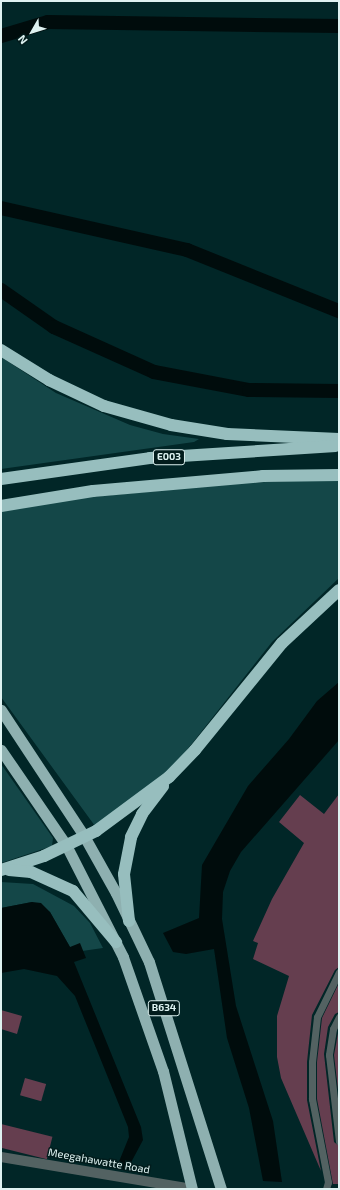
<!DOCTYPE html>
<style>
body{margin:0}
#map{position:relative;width:340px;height:1190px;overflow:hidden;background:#012627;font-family:"Exo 2",sans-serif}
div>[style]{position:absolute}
.green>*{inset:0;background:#144748}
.water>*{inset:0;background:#000c0c}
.canal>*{height:14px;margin:-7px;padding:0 7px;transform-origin:7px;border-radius:7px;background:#000c0c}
.building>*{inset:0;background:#653e4f;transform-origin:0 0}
.service>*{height:7px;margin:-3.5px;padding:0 3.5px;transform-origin:3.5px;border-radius:3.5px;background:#536262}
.minor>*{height:10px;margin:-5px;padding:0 5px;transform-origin:5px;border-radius:5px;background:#536262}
.trunk>*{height:11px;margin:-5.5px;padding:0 5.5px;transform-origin:5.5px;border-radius:5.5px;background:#8eb0b0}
.motorway>*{height:12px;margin:-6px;padding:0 6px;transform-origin:6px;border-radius:6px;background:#97bebe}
span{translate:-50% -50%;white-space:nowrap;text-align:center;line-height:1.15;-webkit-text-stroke:3px #021c1c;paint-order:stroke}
.shield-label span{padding:1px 3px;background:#021c1c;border:1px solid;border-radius:3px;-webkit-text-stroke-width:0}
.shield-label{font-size:10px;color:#def2f1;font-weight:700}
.street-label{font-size:11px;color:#def2f1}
.frame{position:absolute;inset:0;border:2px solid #def2f1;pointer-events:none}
.north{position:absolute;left:12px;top:12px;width:40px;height:40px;-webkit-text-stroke:3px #021c1c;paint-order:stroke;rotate:231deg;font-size:11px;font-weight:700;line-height:16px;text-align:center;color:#def2f1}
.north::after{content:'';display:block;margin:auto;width:14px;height:18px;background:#def2f1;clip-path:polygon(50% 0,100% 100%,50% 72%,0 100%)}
</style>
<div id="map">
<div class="green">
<div style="clip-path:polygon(1px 357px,56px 393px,130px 425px,163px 434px,199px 439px,194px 442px,1px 469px)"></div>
<div style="clip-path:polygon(339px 479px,339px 578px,272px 642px,172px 769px,95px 826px,1px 697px,1px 510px,70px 499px,241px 483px)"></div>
<div style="clip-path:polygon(1px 764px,53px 838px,52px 846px,1px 863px)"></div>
<div style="clip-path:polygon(1px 882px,33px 884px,74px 906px,90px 923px,103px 948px,82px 951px,70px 947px,50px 912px,32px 902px,1px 908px)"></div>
</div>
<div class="water">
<div style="clip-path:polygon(339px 682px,339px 740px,241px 852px,230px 871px,223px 892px,222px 919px,236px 1006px,273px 1121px,282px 1182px,263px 1181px,249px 1108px,227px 1038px,214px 949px,186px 954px,173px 952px,163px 933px,199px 918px,202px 865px,248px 786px,289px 739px,317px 701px)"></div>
<div style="clip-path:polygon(32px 902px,41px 903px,50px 912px,70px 947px,80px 943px,86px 958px,74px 962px,141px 1127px,143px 1140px,127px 1170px,116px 1169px,129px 1137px,128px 1127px,75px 996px,57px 976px,24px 969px,1px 973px,1px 908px)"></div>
</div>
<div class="canal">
<div style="left:1px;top:36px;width:49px;rotate:-16.6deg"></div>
<div style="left:48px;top:22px;width:291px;rotate:0.8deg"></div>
<div style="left:1px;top:208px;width:191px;rotate:12.7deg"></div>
<div style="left:187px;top:250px;width:164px;rotate:21.9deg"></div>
<div style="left:1px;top:290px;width:65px;rotate:34.9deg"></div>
<div style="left:54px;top:327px;width:110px;rotate:24.2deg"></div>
<div style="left:154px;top:372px;width:97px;rotate:10.7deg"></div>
<div style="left:249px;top:390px;width:90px;rotate:0.6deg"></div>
</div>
<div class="building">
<div style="clip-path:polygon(339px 794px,339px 967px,335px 970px,312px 1015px,307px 1062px,307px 1100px,321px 1171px,281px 1078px,277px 1057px,277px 1016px,289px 976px,253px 959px,258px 943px,253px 941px,272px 899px,304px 843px,279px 822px,300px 795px,324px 814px)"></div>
<div style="clip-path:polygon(339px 983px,339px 1012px,335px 1014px,328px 1027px,324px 1054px,334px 1142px,339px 1146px,339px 1184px,333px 1184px,317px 1099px,317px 1062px,322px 1018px)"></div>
<div style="clip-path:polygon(1px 1010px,22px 1016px,17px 1034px,1px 1029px)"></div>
<div style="clip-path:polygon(339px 1028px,339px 1098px,334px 1055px)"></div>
<div style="left:25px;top:1078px;width:22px;height:18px;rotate:16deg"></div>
<div style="left:1px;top:1124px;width:53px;height:23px;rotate:14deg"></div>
</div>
<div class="service">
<div style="left:339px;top:1017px;width:13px;rotate:117deg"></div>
<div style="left:333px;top:1029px;width:26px;rotate:99deg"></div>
<div style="left:329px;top:1055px;width:87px;rotate:83.4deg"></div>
<div style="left:326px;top:1189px;width:7px;rotate:-74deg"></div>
<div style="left:328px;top:1182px;width:85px;rotate:-100.9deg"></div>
<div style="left:312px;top:1099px;width:37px;rotate:-90deg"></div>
<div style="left:312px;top:1062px;width:45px;rotate:-83.7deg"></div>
<div style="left:317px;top:1017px;width:50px;rotate:-63.9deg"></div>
</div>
<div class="minor">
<div style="left:1px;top:1157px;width:194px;rotate:9.5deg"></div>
</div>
<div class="trunk">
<div style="left:1px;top:710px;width:151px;rotate:56.6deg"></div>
<div style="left:84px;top:836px;width:65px;rotate:60.7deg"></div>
<div style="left:116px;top:893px;width:76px;rotate:64.4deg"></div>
<div style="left:149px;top:962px;width:238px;rotate:72.4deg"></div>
<div style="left:1px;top:750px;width:115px;rotate:55.6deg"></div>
<div style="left:66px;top:845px;width:126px;rotate:63deg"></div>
<div style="left:123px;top:957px;width:121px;rotate:70.7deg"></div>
<div style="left:163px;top:1071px;width:122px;rotate:76.2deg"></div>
</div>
<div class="motorway">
<div style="left:1px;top:350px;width:57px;rotate:32deg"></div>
<div style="left:49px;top:380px;width:61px;rotate:25.3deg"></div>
<div style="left:104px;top:406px;width:70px;rotate:15.8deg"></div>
<div style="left:171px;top:425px;width:57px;rotate:9.1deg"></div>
<div style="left:227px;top:434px;width:112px;rotate:2.6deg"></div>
<div style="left:1px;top:479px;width:150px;rotate:-8deg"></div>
<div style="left:150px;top:458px;width:186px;rotate:-3.7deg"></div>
<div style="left:1px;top:506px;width:93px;rotate:-9.3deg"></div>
<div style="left:93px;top:491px;width:171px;rotate:-5deg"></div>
<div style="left:263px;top:476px;width:76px;rotate:-0.8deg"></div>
<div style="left:1px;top:870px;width:45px;rotate:-18deg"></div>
<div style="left:44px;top:856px;width:58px;rotate:-25.7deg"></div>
<div style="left:96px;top:831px;width:91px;rotate:-36.5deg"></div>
<div style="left:169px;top:777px;width:37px;rotate:-46deg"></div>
<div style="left:195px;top:750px;width:138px;rotate:-50.9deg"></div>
<div style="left:282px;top:643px;width:78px;rotate:-42.9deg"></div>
<div style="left:9px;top:870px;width:22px;rotate:5deg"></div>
<div style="left:31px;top:872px;width:46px;rotate:24.3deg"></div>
<div style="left:73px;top:891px;width:67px;rotate:49.9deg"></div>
<div style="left:129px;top:921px;width:47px;rotate:-96.1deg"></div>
<div style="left:124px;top:874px;width:38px;rotate:-79deg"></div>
<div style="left:131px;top:837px;width:25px;rotate:-64deg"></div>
<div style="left:142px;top:814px;width:35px;rotate:-53deg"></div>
</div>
<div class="shield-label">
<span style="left:169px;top:457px">E003</span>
<span style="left:164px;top:1008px">B634</span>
</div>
<div class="street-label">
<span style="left:99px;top:1161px;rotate:10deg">Meegahawatte Road</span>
</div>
<div class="frame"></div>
<div class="north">N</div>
</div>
